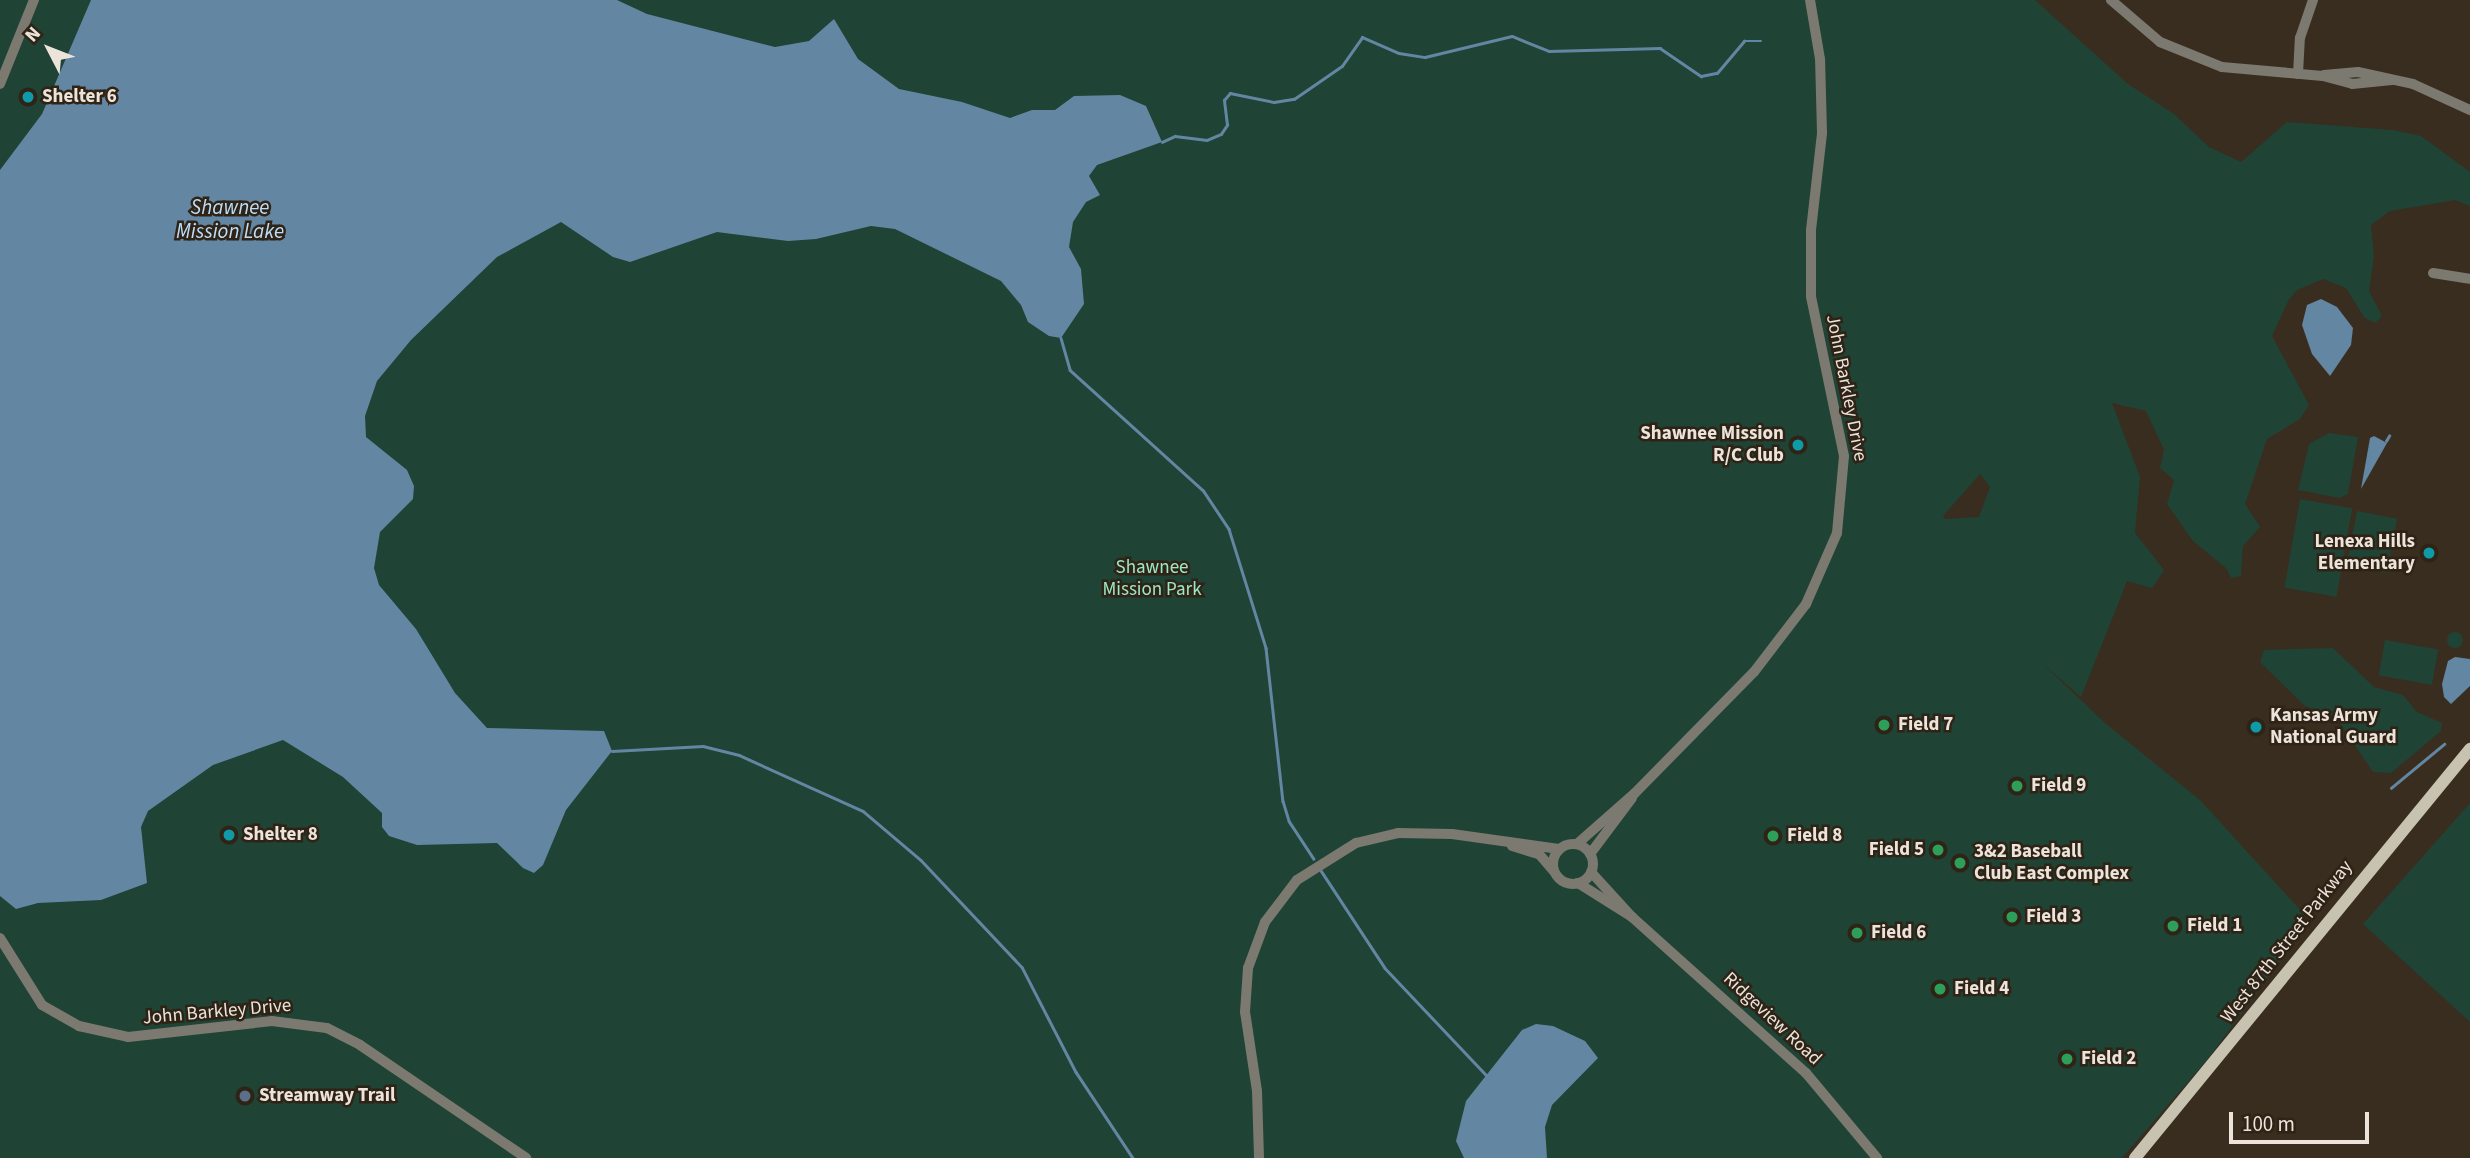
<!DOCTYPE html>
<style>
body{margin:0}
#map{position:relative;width:2470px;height:1158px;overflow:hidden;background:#392d1f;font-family:"Source Sans 3",sans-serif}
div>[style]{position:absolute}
.green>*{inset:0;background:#1f4335;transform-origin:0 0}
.round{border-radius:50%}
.water>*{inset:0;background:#6386a3}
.stream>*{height:2.5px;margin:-1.25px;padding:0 1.25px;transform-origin:1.25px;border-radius:1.25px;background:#6386a3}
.minor>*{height:10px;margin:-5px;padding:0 5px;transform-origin:5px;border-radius:5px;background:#7c7970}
.minor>.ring{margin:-5px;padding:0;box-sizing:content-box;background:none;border:10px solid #7c7970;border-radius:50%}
.major>*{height:12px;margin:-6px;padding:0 6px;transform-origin:6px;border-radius:6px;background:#c8c2b1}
.dots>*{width:19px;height:19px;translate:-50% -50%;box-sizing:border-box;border:4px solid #2f2316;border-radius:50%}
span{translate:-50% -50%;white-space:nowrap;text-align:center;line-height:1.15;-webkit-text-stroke:5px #2f2316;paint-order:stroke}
.poi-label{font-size:19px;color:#ece4db;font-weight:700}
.left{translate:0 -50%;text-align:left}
.right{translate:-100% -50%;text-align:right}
.street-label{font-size:19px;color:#ece4db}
.park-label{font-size:19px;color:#9ce8c6}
.water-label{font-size:21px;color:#bcdefb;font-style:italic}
.north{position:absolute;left:14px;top:14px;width:70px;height:70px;-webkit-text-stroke:5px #2f2316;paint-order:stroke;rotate:312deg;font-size:19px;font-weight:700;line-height:28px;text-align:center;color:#ece4db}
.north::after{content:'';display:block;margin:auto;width:24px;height:32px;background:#ece4db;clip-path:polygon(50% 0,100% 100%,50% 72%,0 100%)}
.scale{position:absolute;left:2229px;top:1112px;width:140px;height:32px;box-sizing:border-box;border:4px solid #ece4db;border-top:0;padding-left:9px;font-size:21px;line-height:24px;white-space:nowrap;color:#ece4db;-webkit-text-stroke:5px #2f2316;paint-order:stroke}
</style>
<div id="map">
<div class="green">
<div style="clip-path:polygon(evenodd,0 0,2035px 0,2128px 84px,2174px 114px,2209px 147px,2241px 162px,2287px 122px,2393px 130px,2421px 136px,2470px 172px,2470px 206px,2455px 200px,2390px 211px,2371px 225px,2374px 256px,2369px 291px,2382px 316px,2375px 323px,2364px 317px,2346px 288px,2323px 279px,2297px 290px,2288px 301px,2272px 336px,2309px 405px,2300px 419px,2267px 439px,2245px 504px,2260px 527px,2243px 546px,2241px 576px,2231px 578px,2227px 569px,2193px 541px,2167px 504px,2174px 480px,2160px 468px,2164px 450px,2146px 411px,2112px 403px,2140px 477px,2135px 533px,2164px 570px,2152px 588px,2127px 581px,2081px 697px,2042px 663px,2105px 723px,2200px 800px,2303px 913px,2304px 929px,2207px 1060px,2122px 1158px,0 1158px,0 0,1980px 474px,1990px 487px,1979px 517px,1945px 519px,1943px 516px,1980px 474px)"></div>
<div style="clip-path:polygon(2329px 433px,2358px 437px,2348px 494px,2340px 498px,2298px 490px,2309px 444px)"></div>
<div style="left:2300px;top:499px;width:53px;height:90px;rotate:10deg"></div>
<div style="left:2357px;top:511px;width:41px;height:55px;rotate:11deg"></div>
<div class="round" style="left:2447px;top:632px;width:16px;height:16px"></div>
<div style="left:2385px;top:640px;width:54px;height:36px;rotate:10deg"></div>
<div style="clip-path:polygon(2333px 648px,2374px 687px,2403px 695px,2417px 712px,2442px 723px,2441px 731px,2391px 773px,2373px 772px,2335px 716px,2305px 706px,2260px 662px,2264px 650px)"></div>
<div style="clip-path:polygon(2470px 803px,2470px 1022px,2363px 924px)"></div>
</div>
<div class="water">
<div style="clip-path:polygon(91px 0,617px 0,647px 14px,775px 47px,809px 41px,834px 19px,858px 59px,899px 89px,962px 102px,1010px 118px,1032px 110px,1055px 110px,1074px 96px,1120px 95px,1146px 106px,1162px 142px,1097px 165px,1089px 176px,1100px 195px,1086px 202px,1073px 222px,1069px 247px,1081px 269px,1084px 304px,1061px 338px,1049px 336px,1028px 322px,1021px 305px,1001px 281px,895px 229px,871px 226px,816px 239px,788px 241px,717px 232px,630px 262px,613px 257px,561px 222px,497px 257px,411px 340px,377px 381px,365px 416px,366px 437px,407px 470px,414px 486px,413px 499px,380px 532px,374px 568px,379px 585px,416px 629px,455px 693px,487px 728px,604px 731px,612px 751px,566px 810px,543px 865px,534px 873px,523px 868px,497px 843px,417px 845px,389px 836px,382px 827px,382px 813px,343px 777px,283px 740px,213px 765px,148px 811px,141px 827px,147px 883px,101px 900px,38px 903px,16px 909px,0 896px,0 170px,42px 114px)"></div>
<div style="clip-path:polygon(2321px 299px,2337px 307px,2353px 328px,2351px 345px,2330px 376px,2312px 354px,2302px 325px,2307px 305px)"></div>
<div style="clip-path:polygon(2374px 436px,2387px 443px,2361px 489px,2370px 438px)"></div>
<div style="clip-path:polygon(2455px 657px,2470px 659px,2470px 686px,2451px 704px,2444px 697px,2442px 684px,2448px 661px)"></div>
<div style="clip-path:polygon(1536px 1024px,1553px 1026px,1585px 1041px,1598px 1058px,1552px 1105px,1545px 1127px,1547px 1158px,1464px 1158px,1456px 1141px,1466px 1101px,1522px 1030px)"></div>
</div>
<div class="stream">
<div style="left:1162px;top:142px;width:14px;rotate:-25deg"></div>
<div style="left:1175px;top:136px;width:32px;rotate:7deg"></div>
<div style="left:1207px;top:140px;width:15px;rotate:-23deg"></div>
<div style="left:1221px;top:134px;width:11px;rotate:-56deg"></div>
<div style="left:1227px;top:125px;width:25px;rotate:-97deg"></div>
<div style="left:1224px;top:100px;width:9px;rotate:-49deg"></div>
<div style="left:1230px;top:93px;width:45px;rotate:11.6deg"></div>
<div style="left:1274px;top:102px;width:20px;rotate:-9deg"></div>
<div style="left:1294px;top:99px;width:58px;rotate:-34.5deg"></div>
<div style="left:1342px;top:66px;width:35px;rotate:-55deg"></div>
<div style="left:1362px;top:37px;width:40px;rotate:23.4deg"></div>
<div style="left:1399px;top:53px;width:26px;rotate:9deg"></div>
<div style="left:1425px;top:57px;width:89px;rotate:-13.6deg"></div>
<div style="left:1512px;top:36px;width:40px;rotate:22deg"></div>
<div style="left:1549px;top:51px;width:111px;rotate:-1.5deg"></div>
<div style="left:1660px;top:48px;width:50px;rotate:34.3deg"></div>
<div style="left:1701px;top:76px;width:16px;rotate:-11deg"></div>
<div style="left:1717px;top:73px;width:42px;rotate:-49.8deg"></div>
<div style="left:1744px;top:41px;width:17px"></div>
<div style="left:1061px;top:338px;width:33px;rotate:74deg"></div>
<div style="left:1070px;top:370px;width:179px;rotate:42.1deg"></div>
<div style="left:1203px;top:490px;width:47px;rotate:56.3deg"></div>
<div style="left:1229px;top:529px;width:125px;rotate:72.7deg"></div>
<div style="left:1266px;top:648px;width:154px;rotate:83.7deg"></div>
<div style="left:1283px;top:801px;width:21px;rotate:73deg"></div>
<div style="left:1289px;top:821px;width:45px;rotate:56.7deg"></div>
<div style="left:2386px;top:441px;width:6px;rotate:-59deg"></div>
<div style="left:612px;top:751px;width:91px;rotate:-3.1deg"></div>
<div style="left:703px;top:746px;width:37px;rotate:14deg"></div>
<div style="left:739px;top:755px;width:136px;rotate:24.3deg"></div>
<div style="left:863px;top:811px;width:76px;rotate:40.2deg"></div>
<div style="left:921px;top:860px;width:147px;rotate:46.7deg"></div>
<div style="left:1022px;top:967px;width:118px;rotate:62.8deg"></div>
<div style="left:1076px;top:1072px;width:103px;rotate:56.5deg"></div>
<div style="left:2391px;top:788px;width:69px;rotate:-39.7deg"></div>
<div style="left:1320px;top:869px;width:118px;rotate:56.7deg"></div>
<div style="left:1385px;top:968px;width:149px;rotate:46.6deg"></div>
</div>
<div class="minor">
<div style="left:2111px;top:0;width:65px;rotate:40.6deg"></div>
<div style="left:2160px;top:42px;width:67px;rotate:22deg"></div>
<div style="left:2222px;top:67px;width:101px;rotate:5.1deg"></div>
<div style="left:2323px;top:76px;width:30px;rotate:15deg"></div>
<div style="left:2352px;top:84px;width:40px;rotate:-5.7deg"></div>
<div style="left:2298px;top:74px;width:36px;rotate:-87deg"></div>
<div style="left:2300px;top:38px;width:40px;rotate:-71.1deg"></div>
<div style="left:2324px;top:75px;width:34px;rotate:-5deg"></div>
<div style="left:2358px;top:72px;width:56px;rotate:12.3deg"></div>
<div style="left:2413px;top:84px;width:63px;rotate:24.5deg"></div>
<div style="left:0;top:84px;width:91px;rotate:-68deg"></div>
<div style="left:2433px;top:273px;width:37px;rotate:9deg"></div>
<div style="left:1577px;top:844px;width:76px;rotate:-41.3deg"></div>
<div style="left:1634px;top:794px;width:171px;rotate:-45.5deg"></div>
<div style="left:1754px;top:672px;width:86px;rotate:-52.6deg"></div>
<div style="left:1806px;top:604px;width:77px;rotate:-66.4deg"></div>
<div style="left:1837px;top:533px;width:77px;rotate:-84.8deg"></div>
<div style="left:1844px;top:456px;width:163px;rotate:-101.7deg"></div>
<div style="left:1811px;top:296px;width:66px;rotate:-90deg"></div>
<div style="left:1811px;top:230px;width:98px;rotate:-83.5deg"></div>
<div style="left:1822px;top:133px;width:74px;rotate:-91.5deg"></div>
<div style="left:1820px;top:59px;width:60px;rotate:-99.6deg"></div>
<div class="ring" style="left:1553px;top:844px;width:30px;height:30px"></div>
<div style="left:1512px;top:846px;width:28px;rotate:17deg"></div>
<div style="left:1539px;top:854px;width:23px;rotate:49deg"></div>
<div style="left:1590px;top:854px;width:70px;rotate:-53.1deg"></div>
<div style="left:1591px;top:872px;width:61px;rotate:47.7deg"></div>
<div style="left:1632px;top:917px;width:234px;rotate:41.9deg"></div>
<div style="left:1806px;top:1073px;width:111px;rotate:50.1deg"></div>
<div style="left:1578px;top:883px;width:64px;rotate:32.2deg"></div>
<div style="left:0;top:938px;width:79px;rotate:57.9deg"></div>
<div style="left:42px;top:1005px;width:43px;rotate:29.6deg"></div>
<div style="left:79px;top:1026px;width:50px;rotate:12.7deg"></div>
<div style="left:128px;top:1037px;width:145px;rotate:-6.3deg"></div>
<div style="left:272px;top:1021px;width:55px;rotate:7.3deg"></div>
<div style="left:327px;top:1028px;width:37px;rotate:27deg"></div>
<div style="left:360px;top:1045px;width:201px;rotate:34.2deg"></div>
<div style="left:1259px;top:1158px;width:67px;rotate:-91.7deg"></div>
<div style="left:1257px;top:1091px;width:80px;rotate:-98.6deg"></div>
<div style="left:1245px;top:1012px;width:44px;rotate:-86.1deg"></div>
<div style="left:1248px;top:968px;width:49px;rotate:-69.7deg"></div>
<div style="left:1265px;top:922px;width:53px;rotate:-52.7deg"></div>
<div style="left:1297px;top:880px;width:70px;rotate:-32.1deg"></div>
<div style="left:1356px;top:843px;width:43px;rotate:-13.4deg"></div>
<div style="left:1398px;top:833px;width:54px;rotate:1.1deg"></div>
<div style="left:1452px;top:834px;width:108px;rotate:8deg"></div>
</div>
<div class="major">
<div style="left:2135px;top:1158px;width:529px;rotate:-50.68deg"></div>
</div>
<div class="dots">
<div style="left:28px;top:97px;background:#0f9aa8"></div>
<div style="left:1798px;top:445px;background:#0f9aa8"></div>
<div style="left:2429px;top:553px;background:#0f9aa8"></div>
<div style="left:1884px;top:725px;background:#2e9e5b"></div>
<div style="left:2256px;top:727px;background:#0f9aa8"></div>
<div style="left:2017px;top:786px;background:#2e9e5b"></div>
<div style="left:229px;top:835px;background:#0f9aa8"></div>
<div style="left:1773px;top:836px;background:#2e9e5b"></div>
<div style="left:1938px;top:850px;background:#2e9e5b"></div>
<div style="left:1960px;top:863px;background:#2e9e5b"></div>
<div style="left:2012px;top:917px;background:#2e9e5b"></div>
<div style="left:2173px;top:926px;background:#2e9e5b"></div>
<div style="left:1857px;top:933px;background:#2e9e5b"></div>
<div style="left:1940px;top:989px;background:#2e9e5b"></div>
<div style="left:2067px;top:1059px;background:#2e9e5b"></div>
<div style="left:245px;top:1096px;background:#5c6f8a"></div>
</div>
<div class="poi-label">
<span class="left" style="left:42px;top:97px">Shelter 6</span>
<span class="right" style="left:1784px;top:445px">Shawnee Mission<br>R/C Club</span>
<span class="right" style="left:2415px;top:553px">Lenexa Hills<br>Elementary</span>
<span class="left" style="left:2270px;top:727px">Kansas Army<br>National Guard</span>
<span class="left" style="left:1898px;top:725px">Field 7</span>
<span class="left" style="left:2031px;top:786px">Field 9</span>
<span class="left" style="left:243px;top:835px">Shelter 8</span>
<span class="left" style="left:1787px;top:836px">Field 8</span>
<span class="right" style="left:1924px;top:850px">Field 5</span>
<span class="left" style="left:1974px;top:863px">3&amp;2 Baseball<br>Club East Complex</span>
<span class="left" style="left:2026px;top:917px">Field 3</span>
<span class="left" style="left:2187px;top:926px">Field 1</span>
<span class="left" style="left:1871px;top:933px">Field 6</span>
<span class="left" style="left:1954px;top:989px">Field 4</span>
<span class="left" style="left:2081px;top:1059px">Field 2</span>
<span class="left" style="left:259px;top:1096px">Streamway Trail</span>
</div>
<div class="street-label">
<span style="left:1846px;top:388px;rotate:79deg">John Barkley Drive</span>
<span style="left:2287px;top:942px;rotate:-52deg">West 87th Street Parkway</span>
<span style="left:217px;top:1012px;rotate:-5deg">John Barkley Drive</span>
<span style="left:1772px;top:1019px;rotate:43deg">Ridgeview Road</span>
</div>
<div class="park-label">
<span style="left:1152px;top:579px">Shawnee<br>Mission Park</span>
</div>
<div class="water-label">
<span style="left:230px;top:219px">Shawnee<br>Mission Lake</span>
</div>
<div class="north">N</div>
<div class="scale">100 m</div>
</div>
